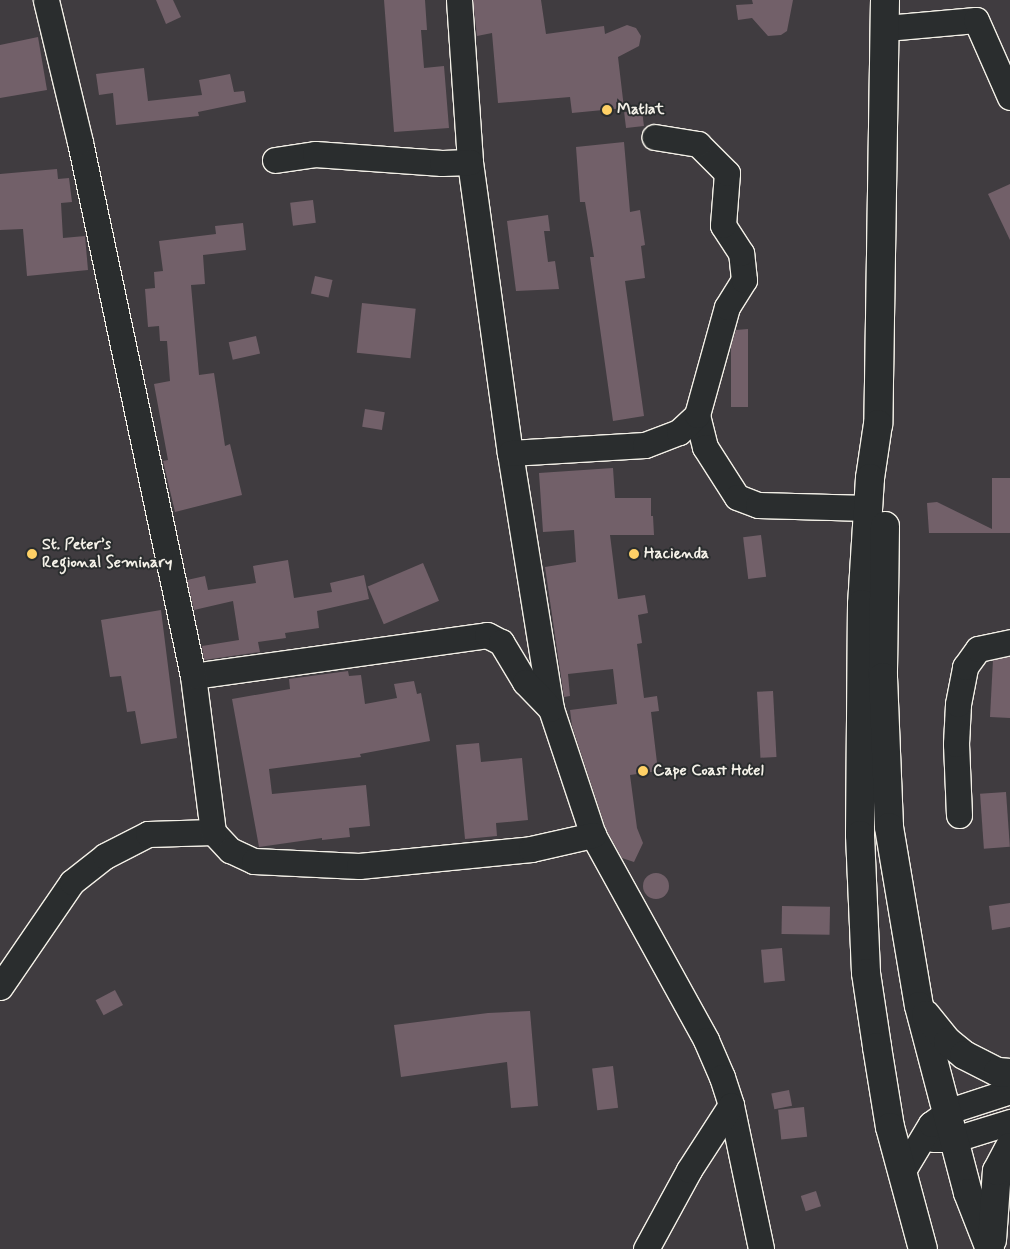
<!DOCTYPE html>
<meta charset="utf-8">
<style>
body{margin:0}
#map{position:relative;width:1010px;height:1249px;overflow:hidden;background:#403c40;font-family:Mynerve,sans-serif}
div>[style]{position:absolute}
.building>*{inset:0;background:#726069;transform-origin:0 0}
.round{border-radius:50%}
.roads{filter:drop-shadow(1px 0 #f4f1e8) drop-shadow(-1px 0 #f4f1e8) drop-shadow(0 1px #f4f1e8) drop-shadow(0 -1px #f4f1e8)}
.minor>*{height:25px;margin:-12.5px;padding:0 12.5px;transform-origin:12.5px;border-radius:12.5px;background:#2a2d2e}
.highway>*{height:28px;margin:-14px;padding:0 14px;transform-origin:14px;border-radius:14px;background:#2a2d2e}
.dots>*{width:14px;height:14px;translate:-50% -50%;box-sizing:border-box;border:2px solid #2a2d2e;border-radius:50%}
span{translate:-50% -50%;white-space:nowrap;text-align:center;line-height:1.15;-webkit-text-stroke:4px #2a2d2e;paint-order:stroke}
.poi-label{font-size:16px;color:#f4f1e8;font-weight:700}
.left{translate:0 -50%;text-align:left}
</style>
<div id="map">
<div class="building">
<div style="clip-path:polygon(156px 0,173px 0,181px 17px,166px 24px)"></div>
<div style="clip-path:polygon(384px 0,425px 0,427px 30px,421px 30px,424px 68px,444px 66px,449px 128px,394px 132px)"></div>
<div style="clip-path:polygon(473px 0,541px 0,546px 34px,604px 26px,605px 34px,627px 25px,636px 28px,641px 36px,639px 46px,618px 57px,624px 108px,572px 113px,570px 97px,498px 103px,492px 33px,477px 36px)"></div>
<div style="clip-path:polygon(752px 0,793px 0,787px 31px,781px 35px,768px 36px,752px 18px,738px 20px,736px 5px,753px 4px)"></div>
<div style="clip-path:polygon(38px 37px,47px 90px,0 98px,0 45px)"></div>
<div style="clip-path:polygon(144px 68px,148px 101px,202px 95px,199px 80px,230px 74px,234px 92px,244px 91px,246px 102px,198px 112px,199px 116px,116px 125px,113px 93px,99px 95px,96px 74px)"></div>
<div style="left:642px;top:110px;width:16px;height:18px;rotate:83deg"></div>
<div style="clip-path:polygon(624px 142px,630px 212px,640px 210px,645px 245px,641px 246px,645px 278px,625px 281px,644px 416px,613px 421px,590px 257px,594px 257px,585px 202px,580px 202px,576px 147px)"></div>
<div style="clip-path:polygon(57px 169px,58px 179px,69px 178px,72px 202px,61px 203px,63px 238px,85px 236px,88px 270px,27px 276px,23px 229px,0 230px,0 174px)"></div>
<div style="clip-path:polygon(1010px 184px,1010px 240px,988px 194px)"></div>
<div style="left:313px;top:200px;width:23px;height:23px;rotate:83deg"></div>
<div style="clip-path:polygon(548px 215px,550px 231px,544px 231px,548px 262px,555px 261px,559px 289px,516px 291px,507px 221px)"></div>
<div style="clip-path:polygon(243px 223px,246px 250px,203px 255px,205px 284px,191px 285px,199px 375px,214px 373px,225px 446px,230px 444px,242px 495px,175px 512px,163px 461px,168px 460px,154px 384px,170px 381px,167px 341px,160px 341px,159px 326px,148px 327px,145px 289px,155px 288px,154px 272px,163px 271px,159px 241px,216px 234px,215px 226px)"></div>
<div style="left:315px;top:276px;width:18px;height:18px;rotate:13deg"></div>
<div style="left:362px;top:303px;width:54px;height:50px;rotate:6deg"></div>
<div style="clip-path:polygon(748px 329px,748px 407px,731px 407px,731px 346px,736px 330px)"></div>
<div style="left:256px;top:336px;width:18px;height:28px;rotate:77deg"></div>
<div style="left:365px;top:409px;width:20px;height:18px;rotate:9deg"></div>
<div style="clip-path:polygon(613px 468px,615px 498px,651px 498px,651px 516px,653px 516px,654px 535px,610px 535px,618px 599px,645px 595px,648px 613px,638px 615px,642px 643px,637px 644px,644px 698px,657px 696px,659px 711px,651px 712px,658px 771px,630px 775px,637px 828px,643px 843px,634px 862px,622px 858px,606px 829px,572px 726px,570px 710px,617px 704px,613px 669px,568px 674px,570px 696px,564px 697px,545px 567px,576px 562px,574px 530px,543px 532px,539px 473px)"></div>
<div style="clip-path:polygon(992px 478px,1010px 478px,1010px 533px,929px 533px,927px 503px,937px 502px,992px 529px)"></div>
<div style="left:761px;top:535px;width:42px;height:18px;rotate:83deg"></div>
<div style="clip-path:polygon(288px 560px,294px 598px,332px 592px,330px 583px,364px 575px,369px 599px,317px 611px,319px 628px,285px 633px,286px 638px,258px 642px,260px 652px,204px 660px,202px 646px,239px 640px,233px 601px,194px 610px,187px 580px,205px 576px,208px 590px,256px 583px,253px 566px)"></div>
<div style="left:423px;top:563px;width:41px;height:60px;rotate:67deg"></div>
<div style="clip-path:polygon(161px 610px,177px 738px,141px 744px,135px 711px,127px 712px,121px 676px,110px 677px,101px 620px)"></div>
<div style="clip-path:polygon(1007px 657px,1010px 657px,1010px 718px,990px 717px,993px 660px)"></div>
<div style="clip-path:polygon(348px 671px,349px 676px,361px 675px,365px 704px,397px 698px,394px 684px,414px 681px,417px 694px,421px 693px,430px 741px,360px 754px,361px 757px,269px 769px,272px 794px,366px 785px,370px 826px,349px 828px,350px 837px,322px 840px,322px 838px,259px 847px,232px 699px,290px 689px,289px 679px)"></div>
<div style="left:773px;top:691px;width:66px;height:16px;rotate:87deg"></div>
<div style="clip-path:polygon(479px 743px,481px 762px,522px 758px,528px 820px,496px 823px,497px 836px,465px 839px,456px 745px)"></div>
<div style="left:1006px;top:792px;width:55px;height:26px;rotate:86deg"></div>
<div class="round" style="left:643px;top:873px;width:26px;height:26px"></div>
<div style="clip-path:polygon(1010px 903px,1010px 927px,992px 930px,989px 906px)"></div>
<div style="left:782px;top:906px;width:48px;height:28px;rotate:1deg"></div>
<div style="left:782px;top:948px;width:33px;height:21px;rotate:85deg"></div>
<div style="left:115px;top:990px;width:17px;height:22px;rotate:62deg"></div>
<div style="clip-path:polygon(530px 1011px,538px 1106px,511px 1108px,507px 1062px,401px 1077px,394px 1025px,488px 1013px)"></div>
<div style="left:613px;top:1066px;width:42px;height:21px;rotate:83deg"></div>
<div style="left:789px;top:1090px;width:16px;height:18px;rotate:79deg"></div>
<div style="left:804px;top:1107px;width:30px;height:26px;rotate:84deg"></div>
<div style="left:816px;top:1191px;width:16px;height:16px;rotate:72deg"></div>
</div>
<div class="roads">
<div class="minor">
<div style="left:459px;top:0;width:162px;rotate:86.1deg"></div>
<div style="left:470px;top:162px;width:294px;rotate:82.2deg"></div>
<div style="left:510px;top:453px;width:259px;rotate:80.9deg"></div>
<div style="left:551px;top:709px;width:133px;rotate:71.6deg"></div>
<div style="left:593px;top:835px;width:234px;rotate:61.1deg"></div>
<div style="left:706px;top:1040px;width:40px;rotate:66.6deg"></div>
<div style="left:722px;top:1077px;width:29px;rotate:72deg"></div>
<div style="left:731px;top:1105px;width:147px;rotate:78.2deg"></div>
<div style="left:886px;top:28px;width:90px;rotate:-5.1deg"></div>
<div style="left:976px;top:20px;width:84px;rotate:66.2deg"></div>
<div style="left:275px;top:160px;width:40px;rotate:-8.5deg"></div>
<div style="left:315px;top:154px;width:127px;rotate:4.1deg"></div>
<div style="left:442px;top:163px;width:28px;rotate:-2deg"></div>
<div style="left:697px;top:415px;width:33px;rotate:76deg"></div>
<div style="left:705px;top:447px;width:59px;rotate:57.4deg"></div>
<div style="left:737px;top:497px;width:22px;rotate:21deg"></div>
<div style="left:758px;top:505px;width:110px;rotate:1.6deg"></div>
<div style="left:510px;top:453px;width:135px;rotate:-3.4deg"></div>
<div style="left:645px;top:445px;width:36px;rotate:-21deg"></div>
<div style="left:679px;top:432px;width:25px;rotate:-43deg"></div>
<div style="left:697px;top:415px;width:112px;rotate:-74.5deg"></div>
<div style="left:727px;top:307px;width:32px;rotate:-58deg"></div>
<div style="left:744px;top:280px;width:27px;rotate:-96deg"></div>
<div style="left:741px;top:253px;width:33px;rotate:-123deg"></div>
<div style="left:723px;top:225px;width:52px;rotate:-85.6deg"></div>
<div style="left:727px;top:173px;width:41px;rotate:-135deg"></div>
<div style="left:698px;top:144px;width:44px;rotate:-170.8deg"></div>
<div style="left:193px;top:676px;width:297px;rotate:-7.9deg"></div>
<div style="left:487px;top:635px;width:16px;rotate:27deg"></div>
<div style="left:501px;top:642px;width:47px;rotate:59deg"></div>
<div style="left:525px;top:682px;width:37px;rotate:46deg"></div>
<div style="left:959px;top:815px;width:71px;rotate:-92.4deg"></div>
<div style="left:956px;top:744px;width:40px;rotate:-87.1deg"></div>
<div style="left:958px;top:704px;width:38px;rotate:-79deg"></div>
<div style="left:965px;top:667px;width:22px;rotate:-54deg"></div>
<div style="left:978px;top:649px;width:33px;rotate:-12deg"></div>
<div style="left:213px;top:832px;width:25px;rotate:47deg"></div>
<div style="left:230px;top:850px;width:26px;rotate:25deg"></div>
<div style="left:254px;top:861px;width:105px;rotate:2.7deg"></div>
<div style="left:359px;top:866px;width:173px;rotate:-5.6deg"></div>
<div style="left:531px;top:849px;width:64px;rotate:-12.7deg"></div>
<div style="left:0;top:987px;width:127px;rotate:-55.6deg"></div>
<div style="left:72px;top:882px;width:42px;rotate:-38.2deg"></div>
<div style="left:105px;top:856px;width:48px;rotate:-27.1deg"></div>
<div style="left:148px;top:834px;width:65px;rotate:-1.8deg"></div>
<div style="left:213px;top:832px;width:157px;rotate:-97.3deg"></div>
<div style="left:193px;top:676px;width:546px;rotate:-101.95deg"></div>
<div style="left:80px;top:142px;width:146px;rotate:-103.5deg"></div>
<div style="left:933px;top:1139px;width:22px"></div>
<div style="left:955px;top:1139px;width:58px;rotate:-17.2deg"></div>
<div style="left:902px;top:1172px;width:56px;rotate:-58.9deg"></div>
<div style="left:931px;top:1124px;width:22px;rotate:-36deg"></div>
<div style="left:949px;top:1111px;width:64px;rotate:-18.2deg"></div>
<div style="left:646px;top:1249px;width:90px;rotate:-61.4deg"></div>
<div style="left:689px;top:1170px;width:77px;rotate:-57.1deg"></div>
</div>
<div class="highway">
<div style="left:885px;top:0;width:424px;rotate:90.9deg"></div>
<div style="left:878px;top:424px;width:55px;rotate:98.4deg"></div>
<div style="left:870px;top:478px;width:126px;rotate:93.6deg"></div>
<div style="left:862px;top:604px;width:231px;rotate:90.5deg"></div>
<div style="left:860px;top:835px;width:138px;rotate:87.5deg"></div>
<div style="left:866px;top:973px;width:75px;rotate:81.5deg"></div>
<div style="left:877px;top:1047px;width:81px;rotate:80.8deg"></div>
<div style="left:890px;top:1127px;width:126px;rotate:74.9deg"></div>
<div style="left:885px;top:526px;width:151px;rotate:90.8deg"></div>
<div style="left:883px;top:677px;width:150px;rotate:87.7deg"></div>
<div style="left:889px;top:827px;width:181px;rotate:80.5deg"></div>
<div style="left:919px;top:1006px;width:193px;rotate:75.3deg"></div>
<div style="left:968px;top:1193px;width:60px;rotate:68.6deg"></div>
<div style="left:926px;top:1015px;width:35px;rotate:51deg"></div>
<div style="left:948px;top:1042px;width:21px;rotate:39deg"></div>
<div style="left:964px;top:1055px;width:38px;rotate:27deg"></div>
<div style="left:998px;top:1072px;width:12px;rotate:5deg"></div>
<div style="left:992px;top:1240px;width:69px;rotate:-85.9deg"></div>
<div style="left:997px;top:1171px;width:27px;rotate:-62deg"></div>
</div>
</div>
<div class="dots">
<div style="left:607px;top:110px;background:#ffd166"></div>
<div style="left:32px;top:554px;background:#ffd166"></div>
<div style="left:634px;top:554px;background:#ffd166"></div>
<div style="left:643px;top:771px;background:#ffd166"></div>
</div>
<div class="poi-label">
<span class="left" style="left:617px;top:110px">Matlat</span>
<span class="left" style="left:42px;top:554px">St. Peter’s<br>Regional Seminary</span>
<span class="left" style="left:644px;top:554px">Hacienda</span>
<span class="left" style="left:653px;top:771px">Cape Coast Hotel</span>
</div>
</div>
